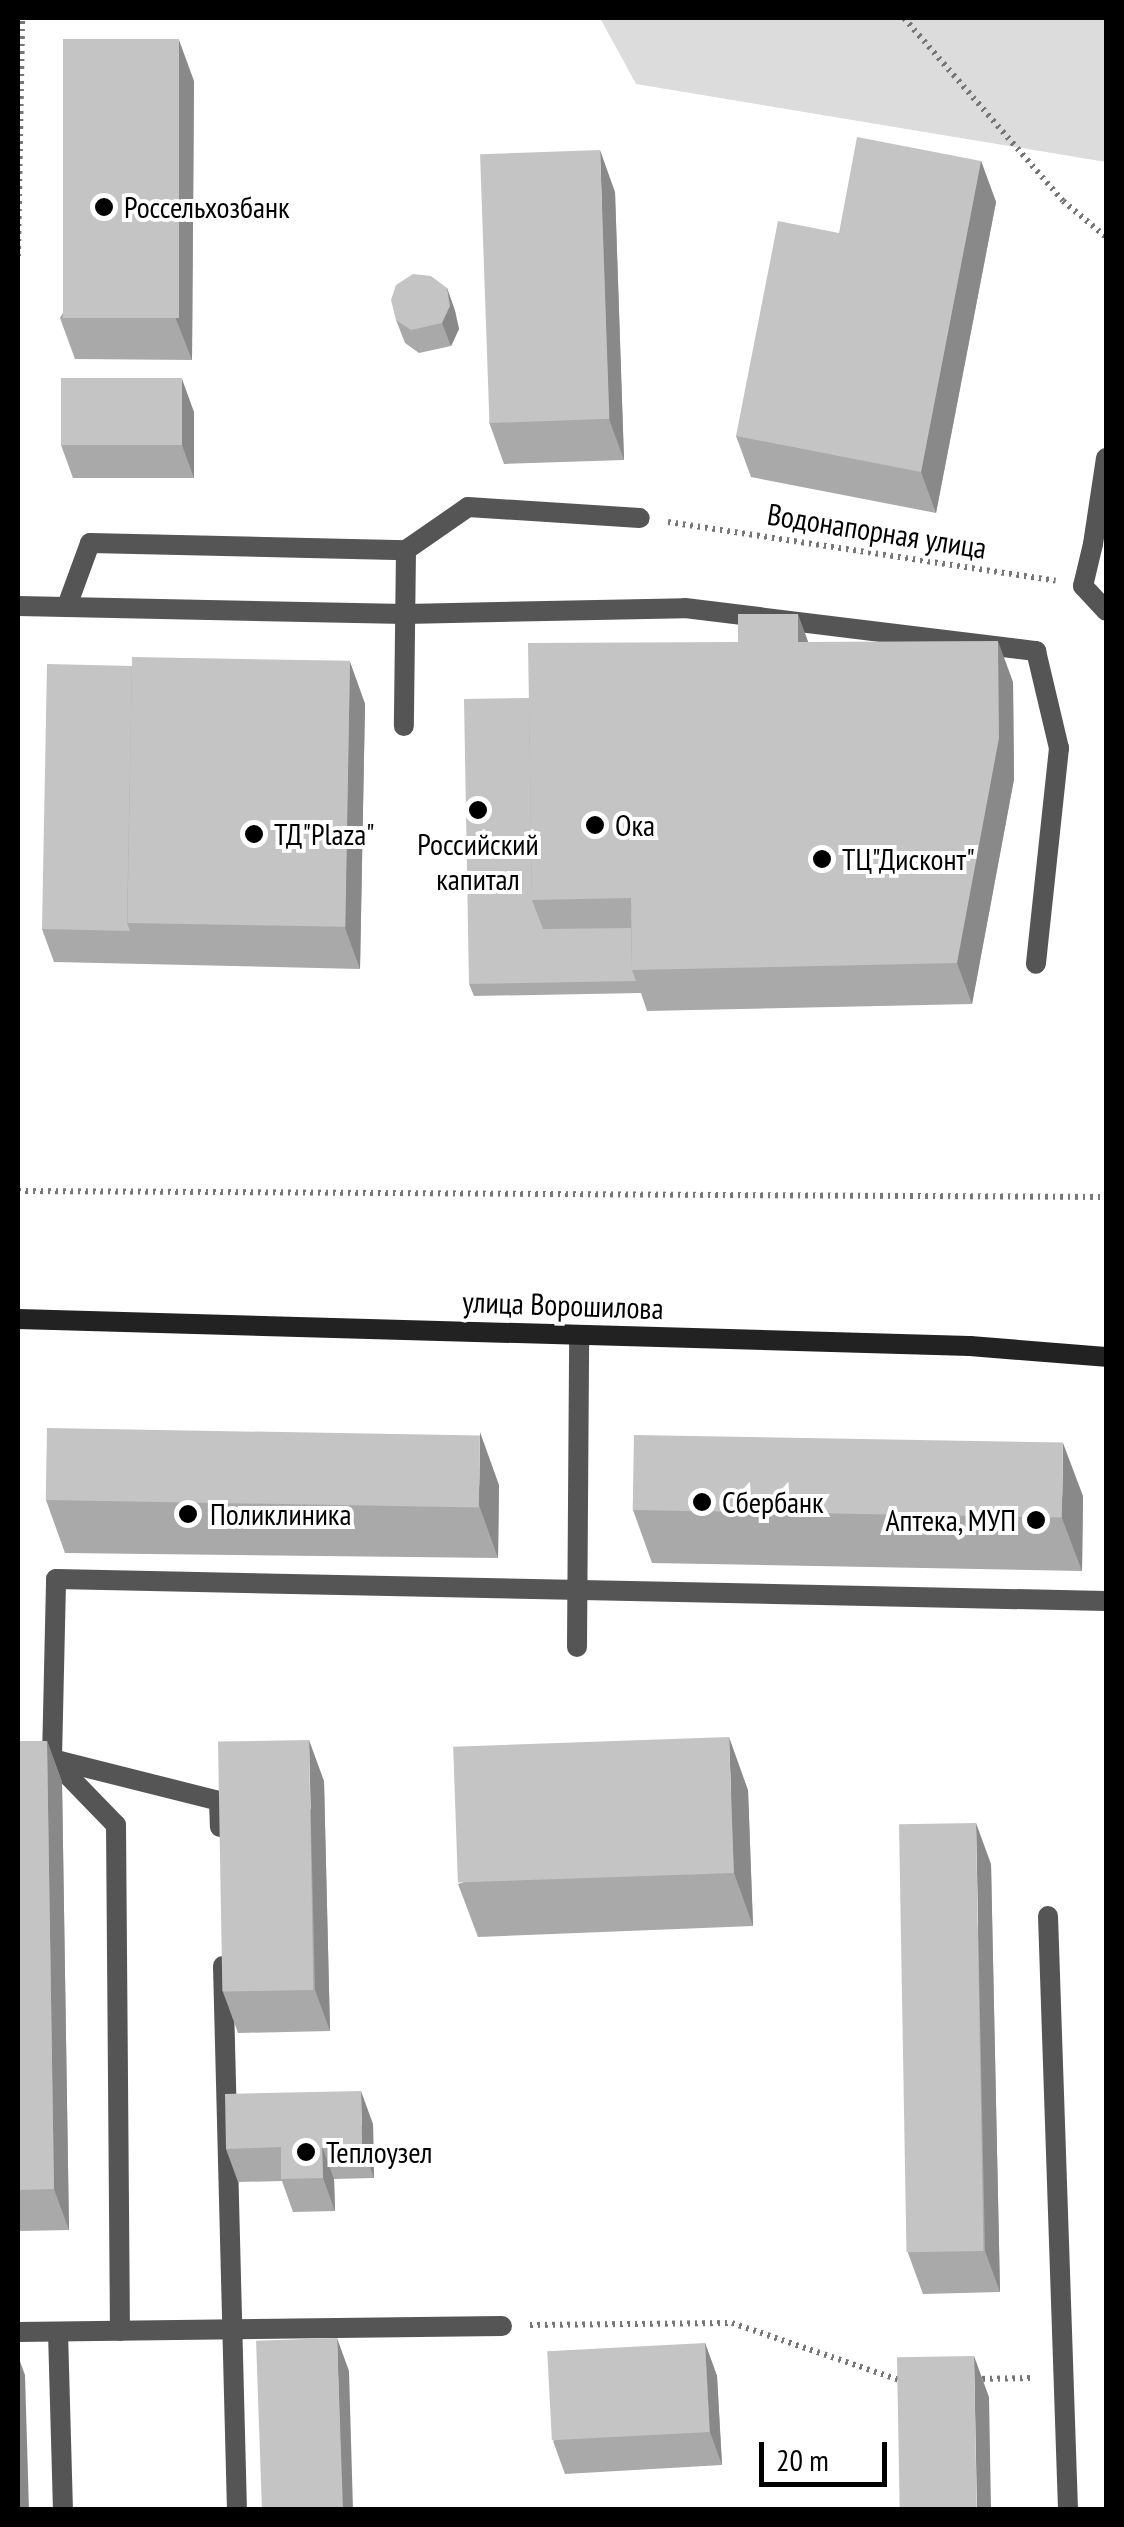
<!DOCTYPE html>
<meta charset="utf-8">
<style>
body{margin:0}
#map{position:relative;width:1124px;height:2527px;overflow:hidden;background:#fff;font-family:"PT Sans Narrow",sans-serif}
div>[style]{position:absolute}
.green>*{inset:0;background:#dcdcdc}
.path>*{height:6px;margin-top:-3px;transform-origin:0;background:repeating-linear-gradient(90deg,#777 0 2.5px,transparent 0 7.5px)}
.lane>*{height:20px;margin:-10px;padding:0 10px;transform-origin:10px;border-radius:10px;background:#555}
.street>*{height:20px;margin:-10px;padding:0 10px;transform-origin:10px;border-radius:10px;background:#555}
.secondary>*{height:20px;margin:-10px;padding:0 10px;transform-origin:10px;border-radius:10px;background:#222}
.wall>*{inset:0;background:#a9a9a9}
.shaded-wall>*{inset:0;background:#898989}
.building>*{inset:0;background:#c4c4c4;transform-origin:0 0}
.dots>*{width:28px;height:28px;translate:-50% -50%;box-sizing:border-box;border:5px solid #fff;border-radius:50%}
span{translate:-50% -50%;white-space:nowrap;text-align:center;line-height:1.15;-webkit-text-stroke:8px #fff;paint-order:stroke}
.poi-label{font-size:30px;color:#000}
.left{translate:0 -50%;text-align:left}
.right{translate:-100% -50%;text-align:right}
.street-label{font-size:30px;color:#000}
.frame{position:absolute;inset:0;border:20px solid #000;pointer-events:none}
.scale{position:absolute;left:759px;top:2442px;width:128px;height:45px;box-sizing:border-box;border:5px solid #000;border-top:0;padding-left:12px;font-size:30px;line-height:35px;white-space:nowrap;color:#000;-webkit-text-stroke:8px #fff;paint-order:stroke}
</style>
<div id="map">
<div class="green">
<div style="clip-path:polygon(600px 18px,1106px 18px,1106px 162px,636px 84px)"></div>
</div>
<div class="path">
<div style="left:904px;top:18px;width:242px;rotate:49deg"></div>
<div style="left:1063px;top:201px;width:56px;rotate:39.9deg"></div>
<div style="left:18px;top:256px;width:238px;rotate:-89deg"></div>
<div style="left:668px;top:522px;width:392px;rotate:8.6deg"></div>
<div style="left:18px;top:1191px;width:1088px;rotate:0.32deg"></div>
<div style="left:530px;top:2325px;width:202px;rotate:-0.6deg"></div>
<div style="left:732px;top:2323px;width:180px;rotate:18.8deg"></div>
<div style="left:975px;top:2379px;width:57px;rotate:-1deg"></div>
</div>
<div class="lane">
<div style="left:1093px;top:544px;width:43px;rotate:103.4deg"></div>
<div style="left:1083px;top:586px;width:34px;rotate:47deg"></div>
<div style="left:406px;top:550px;width:75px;rotate:-34.7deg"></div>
<div style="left:468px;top:507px;width:172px;rotate:3.7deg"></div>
<div style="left:18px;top:606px;width:387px;rotate:1.2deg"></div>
<div style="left:405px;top:614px;width:280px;rotate:-1.2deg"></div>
<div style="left:685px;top:608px;width:354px;rotate:7deg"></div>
<div style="left:1036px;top:651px;width:100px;rotate:76.7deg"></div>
<div style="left:1059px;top:748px;width:217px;rotate:96.1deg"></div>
<div style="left:67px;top:606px;width:67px;rotate:-69.9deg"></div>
<div style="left:90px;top:543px;width:316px;rotate:1.3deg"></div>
<div style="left:406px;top:550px;width:176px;rotate:90.7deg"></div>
<div style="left:577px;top:1647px;width:312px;rotate:-89.6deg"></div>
<div style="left:18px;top:1759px;width:34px"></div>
<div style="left:52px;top:1759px;width:180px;rotate:-88.7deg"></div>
<div style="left:56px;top:1579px;width:1050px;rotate:1.2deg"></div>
<div style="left:52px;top:1759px;width:172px;rotate:14.1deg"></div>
<div style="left:219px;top:1801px;width:26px;rotate:88deg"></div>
<div style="left:52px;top:1759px;width:92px;rotate:45.9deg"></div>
<div style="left:116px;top:1825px;width:506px;rotate:89.55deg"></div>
<div style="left:1048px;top:1916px;width:594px;rotate:88.07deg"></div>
<div style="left:223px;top:1966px;width:544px;rotate:88.53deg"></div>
<div style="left:18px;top:2332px;width:484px;rotate:-0.7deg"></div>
<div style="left:58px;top:2332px;width:178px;rotate:88.4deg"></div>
</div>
<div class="street">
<div style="left:1093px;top:544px;width:87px;rotate:-81.4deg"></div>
</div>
<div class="secondary">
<div style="left:18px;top:1319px;width:952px;rotate:1.62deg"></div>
<div style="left:970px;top:1346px;width:136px;rotate:4.6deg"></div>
</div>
<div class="wall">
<div style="clip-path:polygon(194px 81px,192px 360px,75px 359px,60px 318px)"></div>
<div style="clip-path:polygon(981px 161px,996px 202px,936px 513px,751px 477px,736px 436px,839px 233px)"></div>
<div style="clip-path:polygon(615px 192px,624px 460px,504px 464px,489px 422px)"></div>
<div style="clip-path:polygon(447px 288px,455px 311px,459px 329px,451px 346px,419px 353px,405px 343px,396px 320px)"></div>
<div style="clip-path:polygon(194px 412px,194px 478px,73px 478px,61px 445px)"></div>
<div style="clip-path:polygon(808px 642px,1013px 682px,1014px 779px,972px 1004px,647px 1011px,641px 993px,474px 996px,469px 984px,529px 698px)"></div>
<div style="clip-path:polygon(350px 662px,365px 704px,360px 969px,54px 962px,42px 929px,132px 666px)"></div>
<div style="clip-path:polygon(499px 1485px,498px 1558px,65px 1553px,46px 1500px)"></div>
<div style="clip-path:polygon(1083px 1496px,1082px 1571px,652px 1563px,633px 1510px)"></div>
<div style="clip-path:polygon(18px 1741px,47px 1741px,62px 1782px,69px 2230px,18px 2231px)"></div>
<div style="clip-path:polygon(324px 1781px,330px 2031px,238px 2033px,223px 1992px)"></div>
<div style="clip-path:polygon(748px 1790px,753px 1926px,478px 1937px,458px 1884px)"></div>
<div style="clip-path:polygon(991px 1864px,1000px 2292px,923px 2294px,908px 2253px)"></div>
<div style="clip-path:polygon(373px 2124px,374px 2178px,334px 2179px,335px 2211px,293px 2212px,282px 2181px,238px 2182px,226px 2149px)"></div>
<div style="clip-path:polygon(705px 2343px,717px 2376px,722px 2465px,565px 2474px,553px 2441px)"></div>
</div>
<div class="shaded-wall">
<div style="clip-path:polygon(179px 40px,194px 81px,192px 360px,176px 319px)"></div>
<div style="clip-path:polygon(600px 150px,615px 192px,624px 460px,609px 419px)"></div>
<div style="clip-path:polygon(981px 161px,996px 202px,936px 513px,921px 472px)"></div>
<div style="clip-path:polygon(447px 288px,455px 311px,459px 329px,451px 346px,442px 323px)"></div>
<div style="clip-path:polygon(182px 379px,194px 412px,194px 478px,182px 445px)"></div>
<div style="clip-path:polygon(798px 614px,813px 655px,798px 642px)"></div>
<div style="clip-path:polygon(998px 641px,1013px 682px,1014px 779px,972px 1004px,957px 963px)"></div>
<div style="clip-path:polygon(350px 662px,365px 704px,360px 969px,345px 928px)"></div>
<div style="clip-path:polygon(480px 1432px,499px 1485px,498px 1558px,479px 1505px)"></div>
<div style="clip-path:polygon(1063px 1443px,1083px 1496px,1082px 1571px,1062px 1518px)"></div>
<div style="clip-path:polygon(729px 1737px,748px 1790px,753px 1926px,734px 1873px)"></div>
<div style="clip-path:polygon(309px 1740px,324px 1781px,330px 2031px,315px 1990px)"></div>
<div style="clip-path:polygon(47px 1741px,62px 1782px,69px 2230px,54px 2189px)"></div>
<div style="clip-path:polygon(976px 1823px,991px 1864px,1000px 2292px,985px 2251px)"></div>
<div style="clip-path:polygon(361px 2091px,373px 2124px,374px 2178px,362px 2145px)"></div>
<div style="clip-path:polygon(322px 2146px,334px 2179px,335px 2211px,323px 2178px)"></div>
<div style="clip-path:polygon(337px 2338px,349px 2371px,353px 2510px,342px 2510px)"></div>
<div style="clip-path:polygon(705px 2343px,717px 2376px,722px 2465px,710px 2432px)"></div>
<div style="clip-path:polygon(18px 2356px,25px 2375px,29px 2510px,18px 2510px)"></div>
<div style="clip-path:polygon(974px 2356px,989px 2397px,991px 2510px,977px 2510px)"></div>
</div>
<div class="building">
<div style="left:63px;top:39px;width:116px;height:279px"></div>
<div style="clip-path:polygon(857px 137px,981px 161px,921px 472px,736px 436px,778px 221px,839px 233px)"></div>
<div style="left:600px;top:150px;width:269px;height:120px;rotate:88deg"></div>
<div style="clip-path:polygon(413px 274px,431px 276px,447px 288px,450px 306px,442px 323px,411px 330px,396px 320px,391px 300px,396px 285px)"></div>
<div style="left:61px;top:378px;width:121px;height:67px"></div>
<div style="clip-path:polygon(738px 614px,798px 614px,798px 642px,998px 641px,999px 738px,957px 963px,632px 970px,631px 898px,532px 900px,528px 643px,738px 642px)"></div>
<div style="left:132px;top:657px;width:218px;height:266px;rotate:1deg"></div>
<div style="clip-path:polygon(47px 664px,132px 666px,127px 923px,130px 931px,42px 929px)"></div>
<div style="clip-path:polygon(529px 698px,532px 900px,543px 929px,631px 928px,632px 970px,636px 981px,469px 984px,464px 699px)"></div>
<div style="left:47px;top:1428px;width:433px;height:72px;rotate:1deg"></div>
<div style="left:634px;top:1435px;width:429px;height:75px;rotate:1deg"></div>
<div style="left:729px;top:1737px;width:136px;height:276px;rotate:88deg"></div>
<div style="left:309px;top:1740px;width:250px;height:91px;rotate:89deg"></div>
<div style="clip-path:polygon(18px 1741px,47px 1741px,54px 2189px,18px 2190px)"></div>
<div style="left:976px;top:1823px;width:428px;height:77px;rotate:89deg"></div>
<div style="clip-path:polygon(361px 2091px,362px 2145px,322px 2146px,323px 2178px,281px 2179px,281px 2147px,226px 2149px,225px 2094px)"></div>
<div style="left:337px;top:2338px;width:172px;height:81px;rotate:88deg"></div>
<div style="left:705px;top:2343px;width:89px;height:158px;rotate:87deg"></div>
<div style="left:974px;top:2356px;width:154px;height:77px;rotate:89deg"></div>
</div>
<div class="dots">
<div style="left:104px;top:207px;background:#000"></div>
<div style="left:478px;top:810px;background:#000"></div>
<div style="left:595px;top:825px;background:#000"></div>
<div style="left:254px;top:834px;background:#000"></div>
<div style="left:822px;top:859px;background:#000"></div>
<div style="left:702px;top:1502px;background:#000"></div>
<div style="left:188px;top:1514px;background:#000"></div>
<div style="left:1036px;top:1520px;background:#000"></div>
<div style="left:306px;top:2152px;background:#000"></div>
</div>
<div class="poi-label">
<span class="left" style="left:124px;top:207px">Россельхозбанк</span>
<span class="left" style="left:615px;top:825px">Ока</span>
<span class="left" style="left:274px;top:834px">ТД"Plaza"</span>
<span style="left:478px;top:861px">Российский<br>капитал</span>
<span class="left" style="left:842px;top:859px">ТЦ"Дисконт"</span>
<span class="left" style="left:722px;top:1502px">Сбербанк</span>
<span class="left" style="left:210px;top:1514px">Поликлиника</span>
<span class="right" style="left:1016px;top:1520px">Аптека, МУП</span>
<span class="left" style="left:326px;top:2152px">Теплоузел</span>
</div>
<div class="street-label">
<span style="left:877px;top:531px;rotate:9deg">Водонапорная улица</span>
<span style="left:563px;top:1305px;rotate:2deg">улица Ворошилова</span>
</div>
<div class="frame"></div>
<div class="scale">20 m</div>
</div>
